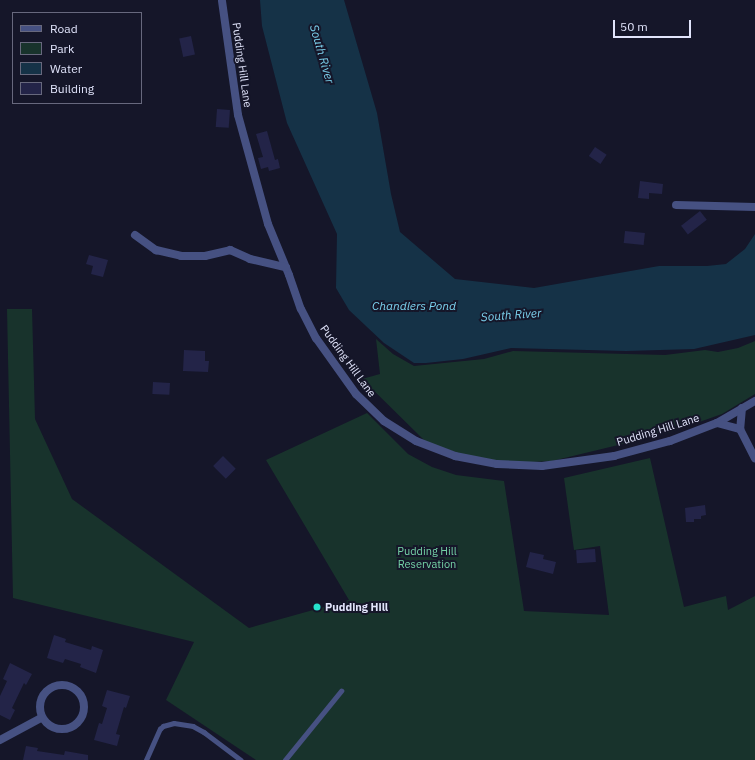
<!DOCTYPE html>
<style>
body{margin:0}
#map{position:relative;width:755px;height:760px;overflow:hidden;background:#151629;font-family:"IBM Plex Sans",sans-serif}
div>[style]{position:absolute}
.green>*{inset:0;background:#18332c}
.water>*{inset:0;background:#153247}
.building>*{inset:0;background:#232448;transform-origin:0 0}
.lane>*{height:4.5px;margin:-2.25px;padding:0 2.25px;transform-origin:2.25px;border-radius:2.25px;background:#465182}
.street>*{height:8px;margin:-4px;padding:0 4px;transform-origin:4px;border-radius:4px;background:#465182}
.street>.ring{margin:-4px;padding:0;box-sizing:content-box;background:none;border:8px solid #465182;border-radius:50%}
.dots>*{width:11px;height:11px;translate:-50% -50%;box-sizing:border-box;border:2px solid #151629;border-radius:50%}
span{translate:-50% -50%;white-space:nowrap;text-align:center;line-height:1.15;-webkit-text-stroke:4px #151629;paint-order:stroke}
.street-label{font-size:11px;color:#e1e4fb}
.park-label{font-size:11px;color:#75d3a7}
.poi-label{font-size:11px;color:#e1e4fb;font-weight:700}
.left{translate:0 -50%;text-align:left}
.water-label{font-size:12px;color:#7cd2ee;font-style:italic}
.legend{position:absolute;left:12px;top:12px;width:130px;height:92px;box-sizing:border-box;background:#151629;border:1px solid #67687d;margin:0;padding:5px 7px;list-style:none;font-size:12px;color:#e1e4fb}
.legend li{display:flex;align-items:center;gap:8px;height:20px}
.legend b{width:20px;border:1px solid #67687d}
.scale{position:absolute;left:613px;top:20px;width:78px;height:18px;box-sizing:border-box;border:2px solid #e1e4fb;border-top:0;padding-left:5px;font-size:12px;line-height:14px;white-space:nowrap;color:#e1e4fb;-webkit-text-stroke:3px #151629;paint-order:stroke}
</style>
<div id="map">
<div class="green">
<div style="clip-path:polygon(7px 309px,32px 309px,35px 419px,72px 499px,249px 628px,349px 600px,266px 460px,367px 413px,408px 454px,432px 467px,456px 475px,504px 481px,524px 611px,609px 615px,600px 546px,574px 550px,564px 478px,650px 458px,684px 607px,726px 596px,728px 610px,755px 596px,755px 760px,256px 760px,166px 700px,194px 642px,13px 598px)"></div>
<div style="clip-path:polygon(376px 339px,393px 354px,414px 366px,484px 359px,513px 351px,665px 355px,705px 350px,718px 352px,738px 348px,755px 341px,755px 394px,722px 414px,668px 433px,552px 461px,510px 463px,464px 455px,426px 442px,362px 379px,380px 374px)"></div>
</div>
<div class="water">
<div style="clip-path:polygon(260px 0,344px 0,377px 113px,391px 194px,400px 232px,455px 279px,534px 288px,659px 266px,707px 266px,726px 264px,745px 249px,755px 234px,755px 335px,694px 349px,626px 351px,511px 348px,463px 359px,426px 363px,414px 363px,384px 343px,349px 310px,336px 288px,337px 234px,287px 123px,262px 26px)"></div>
</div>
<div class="building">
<div style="left:191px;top:36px;width:19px;height:12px;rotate:78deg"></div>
<div style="left:217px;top:109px;width:13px;height:18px;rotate:4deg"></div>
<div style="clip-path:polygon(267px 131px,275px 160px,278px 159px,280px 168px,269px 171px,268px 167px,261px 169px,258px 158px,263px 157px,256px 134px)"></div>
<div style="left:595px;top:147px;width:14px;height:11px;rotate:34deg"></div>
<div style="clip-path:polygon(640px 181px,663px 184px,662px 194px,649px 193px,649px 199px,638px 198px)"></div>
<div style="left:700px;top:211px;width:11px;height:24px;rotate:52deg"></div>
<div style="left:625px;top:231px;width:20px;height:12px;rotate:6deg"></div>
<div style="clip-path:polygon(89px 255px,108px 260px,103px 277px,91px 274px,93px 266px,86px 264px)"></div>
<div style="clip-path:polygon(184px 350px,205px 351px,205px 361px,209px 361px,208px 372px,183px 371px)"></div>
<div style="left:153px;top:382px;width:17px;height:12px;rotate:3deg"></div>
<div style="left:223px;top:456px;width:18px;height:14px;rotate:45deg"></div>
<div style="clip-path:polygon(705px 505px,706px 515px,701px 516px,701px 519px,694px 519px,694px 522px,686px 522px,685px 508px)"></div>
<div style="left:595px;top:549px;width:13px;height:19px;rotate:86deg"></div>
<div style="clip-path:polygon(530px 552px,544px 555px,543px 559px,556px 562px,553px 574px,526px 567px)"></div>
<div style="clip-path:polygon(54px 635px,66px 639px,65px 642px,91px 650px,92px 646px,103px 650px,96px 673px,80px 667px,81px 664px,65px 659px,63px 663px,47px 658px)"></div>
<div style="clip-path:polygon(10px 663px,32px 674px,26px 685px,24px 683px,12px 708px,15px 710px,10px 720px,0 715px,0 696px,7px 681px,3px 679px)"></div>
<div style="clip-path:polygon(107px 690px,130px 696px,126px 708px,124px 707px,116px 734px,120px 735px,117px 746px,94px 740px,99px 723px,102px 724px,107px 708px,102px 706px)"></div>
<div style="clip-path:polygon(26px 746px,38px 748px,37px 751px,64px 755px,65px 751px,88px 755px,88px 760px,23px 760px)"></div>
</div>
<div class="lane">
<div style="left:146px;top:760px;width:34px;rotate:-66deg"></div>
<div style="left:160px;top:729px;width:4px;rotate:-45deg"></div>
<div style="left:163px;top:726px;width:11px;rotate:-15deg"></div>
<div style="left:174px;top:723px;width:19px;rotate:9deg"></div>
<div style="left:193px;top:726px;width:13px;rotate:29deg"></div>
<div style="left:204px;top:732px;width:46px;rotate:37.1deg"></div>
<div style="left:285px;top:760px;width:89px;rotate:-50.9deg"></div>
</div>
<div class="street">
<div style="left:222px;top:1px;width:115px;rotate:82deg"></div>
<div style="left:238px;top:115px;width:113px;rotate:74.6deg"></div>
<div style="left:268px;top:224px;width:55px;rotate:67.6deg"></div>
<div style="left:289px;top:275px;width:36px;rotate:71deg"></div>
<div style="left:301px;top:309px;width:33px;rotate:63deg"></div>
<div style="left:316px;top:338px;width:69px;rotate:54.5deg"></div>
<div style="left:356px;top:394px;width:39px;rotate:44deg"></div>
<div style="left:384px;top:421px;width:38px;rotate:32deg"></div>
<div style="left:416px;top:441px;width:42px;rotate:21deg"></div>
<div style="left:455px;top:456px;width:43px;rotate:10.8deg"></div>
<div style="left:497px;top:464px;width:45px;rotate:2.5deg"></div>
<div style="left:542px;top:466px;width:73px;rotate:-7.9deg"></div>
<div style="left:614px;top:456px;width:58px;rotate:-15deg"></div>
<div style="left:670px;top:441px;width:50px;rotate:-21deg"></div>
<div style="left:717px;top:423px;width:44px;rotate:-30.1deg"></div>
<div style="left:676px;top:205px;width:79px;rotate:1.5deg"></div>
<div style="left:135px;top:235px;width:26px;rotate:36deg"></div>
<div style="left:156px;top:250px;width:26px;rotate:13deg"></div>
<div style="left:181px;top:256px;width:24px"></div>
<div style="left:205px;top:256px;width:26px;rotate:-13deg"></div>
<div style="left:230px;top:250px;width:22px;rotate:24deg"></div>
<div style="left:250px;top:259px;width:37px;rotate:13deg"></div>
<div style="left:742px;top:408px;width:21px;rotate:95deg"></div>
<div style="left:740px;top:429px;width:33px;rotate:63deg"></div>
<div style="left:717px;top:423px;width:24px;rotate:15deg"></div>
<div class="ring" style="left:40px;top:685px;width:36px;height:36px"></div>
<div style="left:0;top:740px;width:47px;rotate:-28.2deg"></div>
</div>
<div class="dots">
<div style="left:317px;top:607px;background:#26e2cc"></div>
</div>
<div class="street-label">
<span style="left:242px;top:65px;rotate:82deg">Pudding Hill Lane</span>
<span style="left:348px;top:361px;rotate:54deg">Pudding Hill Lane</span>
<span style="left:658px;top:430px;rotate:-17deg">Pudding Hill Lane</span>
</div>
<div class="park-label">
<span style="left:427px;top:558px">Pudding Hill<br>Reservation</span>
</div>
<div class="poi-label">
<span class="left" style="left:325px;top:607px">Pudding Hill</span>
</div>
<div class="water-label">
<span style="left:322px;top:54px;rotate:74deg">South River</span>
<span style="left:414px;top:306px">Chandlers Pond</span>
<span style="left:511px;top:315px;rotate:-4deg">South River</span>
</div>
<ul class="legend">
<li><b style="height:5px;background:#465182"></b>Road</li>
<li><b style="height:11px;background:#18332c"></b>Park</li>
<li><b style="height:11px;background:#153247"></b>Water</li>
<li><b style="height:11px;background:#232448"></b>Building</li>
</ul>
<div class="scale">50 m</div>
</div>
